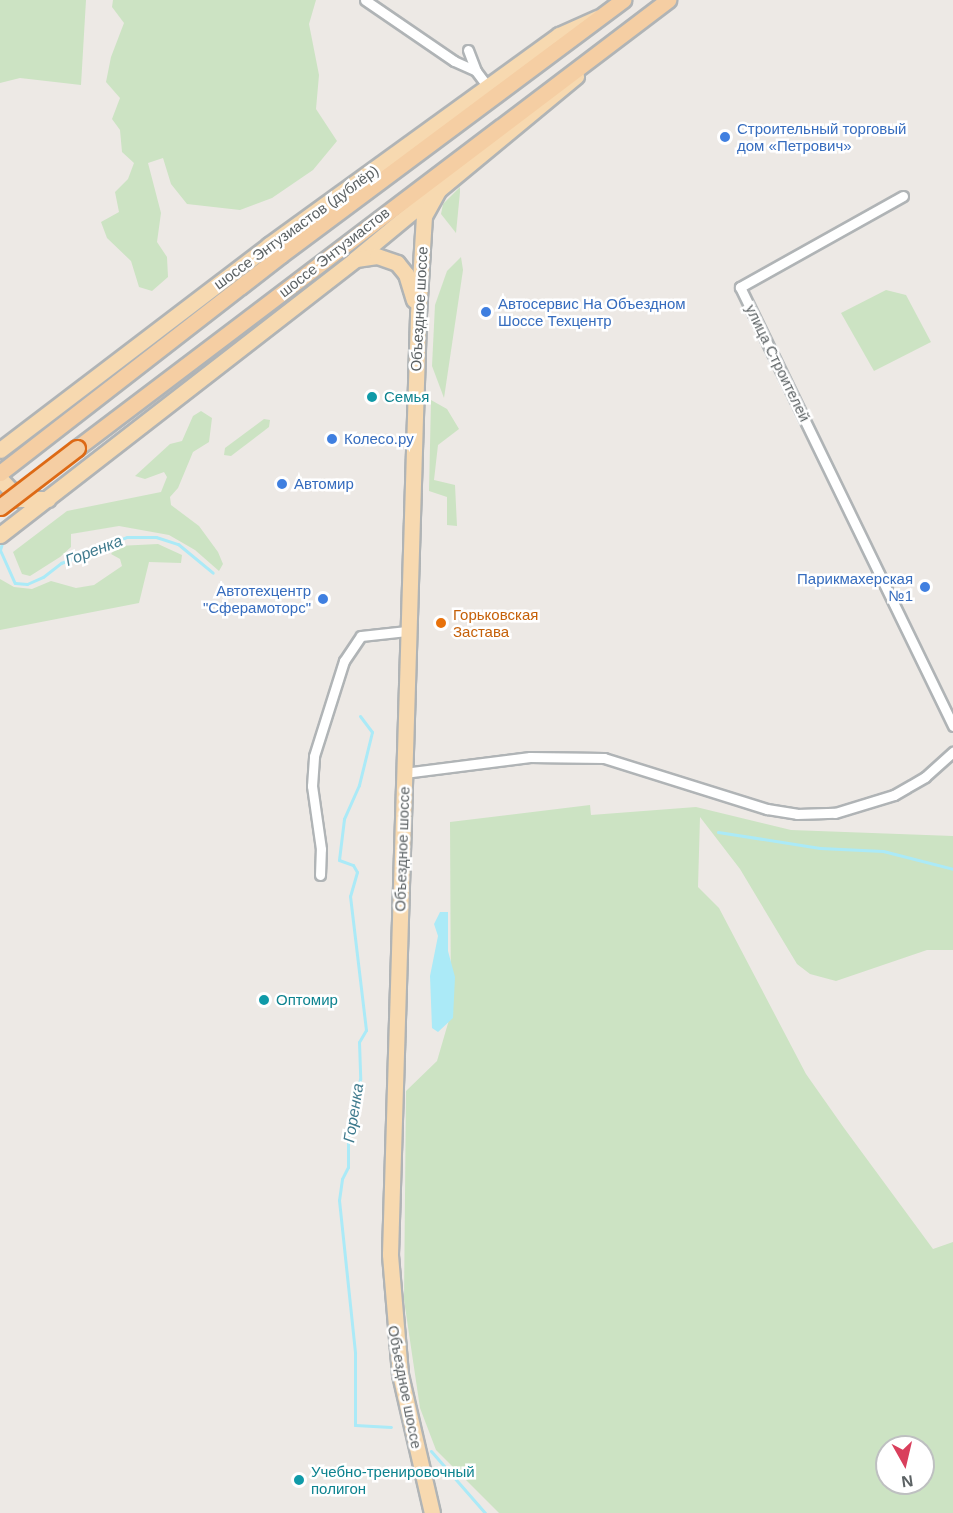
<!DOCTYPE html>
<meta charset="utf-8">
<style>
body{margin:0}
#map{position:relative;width:953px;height:1513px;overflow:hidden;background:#ede9e5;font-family:Helvetica,sans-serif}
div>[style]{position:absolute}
.green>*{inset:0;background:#cce3c3}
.water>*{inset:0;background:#abeaf7}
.stream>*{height:3px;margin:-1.5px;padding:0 1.5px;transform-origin:1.5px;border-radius:1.5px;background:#abeaf7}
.roads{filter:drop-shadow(2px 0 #b0b4b6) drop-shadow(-2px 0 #b0b4b6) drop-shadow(0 2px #b0b4b6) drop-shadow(0 -2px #b0b4b6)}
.minor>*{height:9px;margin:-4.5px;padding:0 4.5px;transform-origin:4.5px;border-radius:4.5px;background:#fff}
.primary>*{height:15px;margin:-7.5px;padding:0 7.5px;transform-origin:7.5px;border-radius:7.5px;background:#f7d9b0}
.trunk>*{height:15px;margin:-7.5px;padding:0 7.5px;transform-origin:7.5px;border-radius:7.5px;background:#f5cea3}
.bridges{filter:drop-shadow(2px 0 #dd6a16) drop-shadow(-2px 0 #dd6a16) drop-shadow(0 2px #dd6a16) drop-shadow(0 -2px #dd6a16)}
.trunk-bridge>*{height:15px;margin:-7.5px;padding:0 7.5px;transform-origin:7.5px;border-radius:7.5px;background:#f5cea3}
.dots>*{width:16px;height:16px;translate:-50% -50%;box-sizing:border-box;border:3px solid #fff;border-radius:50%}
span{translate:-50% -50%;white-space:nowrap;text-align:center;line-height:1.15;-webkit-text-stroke:5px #fff;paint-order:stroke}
.shop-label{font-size:15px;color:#366cbe}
.left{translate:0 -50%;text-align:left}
.right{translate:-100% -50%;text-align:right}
.street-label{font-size:15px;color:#5c6264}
.culture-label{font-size:15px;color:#0d838f}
.food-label{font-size:15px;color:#c56008}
.water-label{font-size:16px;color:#407b8e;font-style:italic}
.north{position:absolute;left:875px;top:1435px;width:60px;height:60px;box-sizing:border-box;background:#fff;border:2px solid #bec0c1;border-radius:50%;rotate:172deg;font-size:16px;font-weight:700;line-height:24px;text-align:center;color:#5c6264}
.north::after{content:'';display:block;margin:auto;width:21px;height:27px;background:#d93f5c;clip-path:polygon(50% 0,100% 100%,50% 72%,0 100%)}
</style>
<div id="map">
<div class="green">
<div style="clip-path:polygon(0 0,86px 0,81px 85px,20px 78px,0 83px)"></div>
<div style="clip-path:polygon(113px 0,316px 0,309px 24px,319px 75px,316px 109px,337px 141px,313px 170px,272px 198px,240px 210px,187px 204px,171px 184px,163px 158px,148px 163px,161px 213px,157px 242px,167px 257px,168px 277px,152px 291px,139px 287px,131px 261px,107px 238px,101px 222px,119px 212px,115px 192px,128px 179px,134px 163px,122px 152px,120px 130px,112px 119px,120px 98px,106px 82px,111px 57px,124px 23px,112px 7px)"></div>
<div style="clip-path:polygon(460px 187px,460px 192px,456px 233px,441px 214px,443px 204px)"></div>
<div style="clip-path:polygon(461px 257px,463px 270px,444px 398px,432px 366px,435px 305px,447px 271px)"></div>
<div style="clip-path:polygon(886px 290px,906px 295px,931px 342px,874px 371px,841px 313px)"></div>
<div style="clip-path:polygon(431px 400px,447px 409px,459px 429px,438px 445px,434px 480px,455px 485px,457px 526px,447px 525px,447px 497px,429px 491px)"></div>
<div style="clip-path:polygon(201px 411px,212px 418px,209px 442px,193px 452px,178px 488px,170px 497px,171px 505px,199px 526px,218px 552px,223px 564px,219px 571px,195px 550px,169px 535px,119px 526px,71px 534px,71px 547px,60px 557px,30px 576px,22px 574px,13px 552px,67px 511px,161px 492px,167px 477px,164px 472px,145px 479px,135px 476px,170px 444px,182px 441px,193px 416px)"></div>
<div style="clip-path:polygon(264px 419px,270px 420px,269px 427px,231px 456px,224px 455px,225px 448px)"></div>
<div style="clip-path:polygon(158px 544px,182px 555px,181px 563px,149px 562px,139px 603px,0 630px,0 579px,14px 587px,32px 589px,51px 581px,76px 588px,94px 585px,122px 566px,120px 559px,111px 554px,118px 546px)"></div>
<div style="clip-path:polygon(evenodd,590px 805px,591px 815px,696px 807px,791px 830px,953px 836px,953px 950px,927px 950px,836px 981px,810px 974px,797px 964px,740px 869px,700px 817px,698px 887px,719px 908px,806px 1074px,844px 1128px,933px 1249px,953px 1242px,953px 1513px,499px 1513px,436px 1450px,420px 1408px,404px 1300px,406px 1091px,437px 1061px,451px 1013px,450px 822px,590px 805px,887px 1447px,923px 1447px,923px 1483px,887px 1483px,887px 1447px)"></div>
</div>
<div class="water">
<div style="clip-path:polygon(440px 912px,448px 912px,448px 951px,455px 977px,453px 1018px,438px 1032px,432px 1028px,430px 976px,438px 936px,434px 924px)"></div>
</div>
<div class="stream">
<div style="left:3px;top:540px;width:10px;rotate:107deg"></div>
<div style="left:0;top:550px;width:36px;rotate:66deg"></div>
<div style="left:15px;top:583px;width:12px;rotate:5deg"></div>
<div style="left:27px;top:584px;width:17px;rotate:-24deg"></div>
<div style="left:43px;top:577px;width:23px;rotate:-38deg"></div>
<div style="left:61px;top:563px;width:71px;rotate:-21.5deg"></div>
<div style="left:127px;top:537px;width:29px"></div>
<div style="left:156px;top:537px;width:23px;rotate:18deg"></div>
<div style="left:178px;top:544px;width:45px;rotate:39.6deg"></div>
<div style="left:360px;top:716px;width:20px;rotate:53deg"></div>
<div style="left:372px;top:732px;width:55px;rotate:103.8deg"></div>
<div style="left:359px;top:785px;width:37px;rotate:114deg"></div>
<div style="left:344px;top:819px;width:41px;rotate:97deg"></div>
<div style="left:339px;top:860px;width:15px;rotate:20deg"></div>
<div style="left:353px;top:865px;width:8px;rotate:60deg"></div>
<div style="left:357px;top:872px;width:25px;rotate:106deg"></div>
<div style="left:350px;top:896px;width:135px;rotate:83.2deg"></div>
<div style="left:366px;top:1030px;width:14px;rotate:120deg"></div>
<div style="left:359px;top:1042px;width:37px;rotate:88deg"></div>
<div style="left:360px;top:1079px;width:55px;rotate:102.5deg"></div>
<div style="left:348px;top:1133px;width:34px;rotate:90deg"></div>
<div style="left:348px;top:1167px;width:13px;rotate:117deg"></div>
<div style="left:342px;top:1179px;width:21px;rotate:98deg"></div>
<div style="left:339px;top:1200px;width:154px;rotate:84deg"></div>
<div style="left:355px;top:1353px;width:72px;rotate:90deg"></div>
<div style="left:355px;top:1425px;width:36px;rotate:3deg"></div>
<div style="left:718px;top:832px;width:103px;rotate:8.9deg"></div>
<div style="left:820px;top:848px;width:63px;rotate:2.7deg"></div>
<div style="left:883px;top:851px;width:72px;rotate:14.4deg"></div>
<div style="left:431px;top:1451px;width:82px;rotate:48.9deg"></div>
</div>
<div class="roads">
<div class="minor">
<div style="left:365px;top:0;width:108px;rotate:34.4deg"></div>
<div style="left:454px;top:61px;width:24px;rotate:24deg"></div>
<div style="left:468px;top:50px;width:22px;rotate:69deg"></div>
<div style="left:476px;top:71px;width:20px;rotate:53deg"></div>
<div style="left:903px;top:196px;width:187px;rotate:150.8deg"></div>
<div style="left:740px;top:287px;width:488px;rotate:64.1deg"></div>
<div style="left:404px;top:773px;width:127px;rotate:-7.2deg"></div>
<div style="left:530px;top:757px;width:74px;rotate:0.8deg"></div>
<div style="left:604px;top:758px;width:171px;rotate:17.4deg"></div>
<div style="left:767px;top:809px;width:30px;rotate:9deg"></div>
<div style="left:797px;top:814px;width:38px;rotate:-2deg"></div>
<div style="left:835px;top:813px;width:62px;rotate:-17deg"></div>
<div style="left:894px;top:795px;width:36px;rotate:-30deg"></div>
<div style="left:925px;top:777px;width:38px;rotate:-42deg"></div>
<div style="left:320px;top:875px;width:26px;rotate:-88deg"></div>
<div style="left:321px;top:849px;width:64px;rotate:-98.1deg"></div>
<div style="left:312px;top:786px;width:30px;rotate:-86deg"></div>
<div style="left:314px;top:756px;width:100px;rotate:-72.5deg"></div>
<div style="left:344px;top:661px;width:30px;rotate:-56deg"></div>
<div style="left:361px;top:636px;width:46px;rotate:-6.2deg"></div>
</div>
<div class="primary">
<div style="left:355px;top:259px;width:287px;rotate:-39.6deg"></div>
<div style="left:0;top:450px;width:338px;rotate:-37.3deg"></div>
<div style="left:269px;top:245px;width:358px;rotate:-35.9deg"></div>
<div style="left:559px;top:35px;width:42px;rotate:-24.1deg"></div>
<div style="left:0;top:479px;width:28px;rotate:46deg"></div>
<div style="left:19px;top:499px;width:29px"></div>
<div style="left:0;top:535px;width:450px;rotate:-37.8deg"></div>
<div style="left:356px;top:259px;width:21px;rotate:-8deg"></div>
<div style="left:377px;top:256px;width:21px;rotate:19deg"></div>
<div style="left:397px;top:263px;width:14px;rotate:51deg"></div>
<div style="left:406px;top:274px;width:27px;rotate:73deg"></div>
<div style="left:432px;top:1513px;width:143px;rotate:-103deg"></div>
<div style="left:400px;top:1374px;width:120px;rotate:-94.8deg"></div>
<div style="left:390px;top:1254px;width:940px;rotate:-88.29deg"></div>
<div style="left:418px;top:314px;width:98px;rotate:-86.5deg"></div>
<div style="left:424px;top:216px;width:35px;rotate:-61deg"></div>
</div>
<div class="trunk">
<div style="left:77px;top:448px;width:742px;rotate:-37.16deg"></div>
<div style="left:0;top:473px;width:356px;rotate:-37.8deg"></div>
<div style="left:281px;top:255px;width:427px;rotate:-36.7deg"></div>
</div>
</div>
<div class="bridges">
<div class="trunk-bridge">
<div style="left:0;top:507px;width:97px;rotate:-37.5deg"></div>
</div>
</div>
<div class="dots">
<div style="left:725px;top:137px;background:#3f7fe0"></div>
<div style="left:486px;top:312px;background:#3f7fe0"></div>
<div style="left:372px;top:397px;background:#0f9aa8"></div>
<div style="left:332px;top:439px;background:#3f7fe0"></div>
<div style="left:282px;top:484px;background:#3f7fe0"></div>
<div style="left:925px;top:587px;background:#3f7fe0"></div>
<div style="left:323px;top:599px;background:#3f7fe0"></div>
<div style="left:441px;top:623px;background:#e8710a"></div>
<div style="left:264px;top:1000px;background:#0f9aa8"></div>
<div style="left:299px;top:1480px;background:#0f9aa8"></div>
</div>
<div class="shop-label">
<span class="left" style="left:737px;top:137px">Строительный торговый<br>дом «Петрович»</span>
<span class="left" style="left:498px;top:312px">Автосервис На Объездном<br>Шоссе Техцентр</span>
<span class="left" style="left:344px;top:439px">Колесо.ру</span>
<span class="left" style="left:294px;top:484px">Автомир</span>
<span class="right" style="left:913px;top:587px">Парикмахерская<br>№1</span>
<span class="right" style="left:311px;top:599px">Автотехцентр<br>"Сферамоторс"</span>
</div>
<div class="street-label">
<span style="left:296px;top:227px;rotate:-36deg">шоссе Энтузиастов (дублёр)</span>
<span style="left:334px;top:252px;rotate:-38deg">шоссе Энтузиастов</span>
<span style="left:419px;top:309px;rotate:-87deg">Объездное шоссе</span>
<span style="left:778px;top:363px;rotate:64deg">улица Строителей</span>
<span style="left:402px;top:849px;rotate:-88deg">Объездное шоссе</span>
<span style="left:405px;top:1387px;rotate:79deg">Объездное шоссе</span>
</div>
<div class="culture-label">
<span class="left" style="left:384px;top:397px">Семья</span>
<span class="left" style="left:276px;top:1000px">Оптомир</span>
<span class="left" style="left:311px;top:1480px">Учебно-тренировочный<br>полигон</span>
</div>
<div class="food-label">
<span class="left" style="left:453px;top:623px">Горьковская<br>Застава</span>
</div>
<div class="water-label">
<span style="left:94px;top:551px;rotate:-21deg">Горенка</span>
<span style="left:354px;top:1113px;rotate:-81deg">Горенка</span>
</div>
<div class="north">N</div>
</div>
